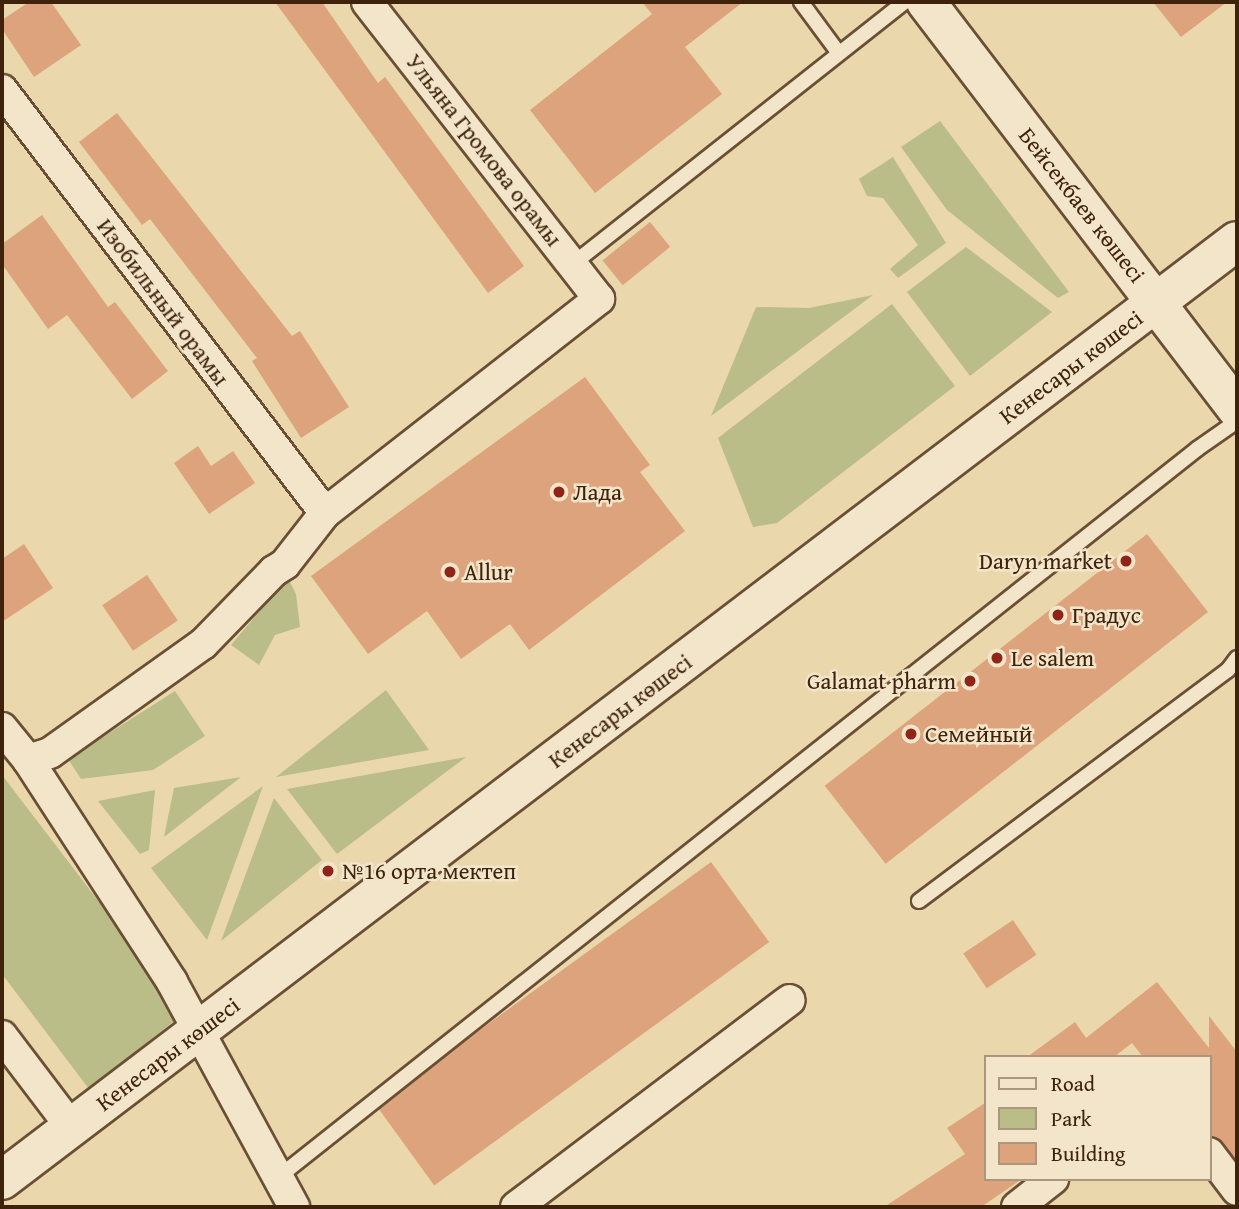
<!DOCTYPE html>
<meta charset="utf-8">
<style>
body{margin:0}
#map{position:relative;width:1239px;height:1209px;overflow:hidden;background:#ebd7ac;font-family:"Gentium Book Plus",serif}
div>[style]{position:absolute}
.green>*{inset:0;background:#babd87}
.building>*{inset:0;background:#dca37c;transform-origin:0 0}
.roads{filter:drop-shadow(2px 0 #6a4f34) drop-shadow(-2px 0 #6a4f34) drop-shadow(0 2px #6a4f34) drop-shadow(0 -2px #6a4f34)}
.lane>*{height:14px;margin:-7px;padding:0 7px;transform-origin:7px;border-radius:7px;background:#f2e5c9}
.street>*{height:30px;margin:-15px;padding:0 15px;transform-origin:15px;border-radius:15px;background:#f2e5c9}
.secondary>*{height:38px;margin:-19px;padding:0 19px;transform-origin:19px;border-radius:19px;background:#f2e5c9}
.dots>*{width:19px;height:19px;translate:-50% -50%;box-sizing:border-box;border:4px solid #f2e5c9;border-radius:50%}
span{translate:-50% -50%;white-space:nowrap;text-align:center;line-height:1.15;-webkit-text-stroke:5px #f2e5c9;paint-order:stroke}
.street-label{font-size:23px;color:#3f220c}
.poi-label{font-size:23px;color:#3f220c}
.left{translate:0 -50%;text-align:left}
.right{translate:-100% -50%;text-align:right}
.frame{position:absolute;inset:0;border:4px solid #3f220c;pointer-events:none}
.legend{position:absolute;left:984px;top:1055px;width:228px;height:126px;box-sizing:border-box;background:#f2e5c9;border:2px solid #aa977d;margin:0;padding:9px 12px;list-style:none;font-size:21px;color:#3f220c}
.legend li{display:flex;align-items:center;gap:14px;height:35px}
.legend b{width:35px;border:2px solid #aa977d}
</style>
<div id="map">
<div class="green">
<div style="clip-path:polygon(940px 121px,1069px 292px,1058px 298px,947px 210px,901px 147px)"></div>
<div style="clip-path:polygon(893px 157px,946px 243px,898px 278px,890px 269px,918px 245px,883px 198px,867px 196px,859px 179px)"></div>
<div style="clip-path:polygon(966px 247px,1052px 312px,970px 376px,907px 292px)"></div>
<div style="clip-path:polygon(873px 295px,711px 416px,756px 307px,809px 308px)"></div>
<div style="clip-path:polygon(892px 304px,955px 386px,777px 523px,753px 527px,718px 438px)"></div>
<div style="clip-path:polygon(288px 578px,296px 594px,300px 627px,275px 635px,259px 665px,231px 645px)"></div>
<div style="clip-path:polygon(386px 690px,429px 750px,276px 777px)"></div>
<div style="clip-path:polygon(175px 691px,205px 736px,153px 770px,81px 779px,68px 759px)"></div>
<div style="clip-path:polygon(466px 757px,337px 854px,287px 789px)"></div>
<div style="clip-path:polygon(2px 775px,184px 1013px,89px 1089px,2px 974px)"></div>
<div style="clip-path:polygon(241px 777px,164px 837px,174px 788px)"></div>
<div style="clip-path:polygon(263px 786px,207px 940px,151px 868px)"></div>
<div style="clip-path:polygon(155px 790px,149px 850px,140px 854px,98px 801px)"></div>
<div style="clip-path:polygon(274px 798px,322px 860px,221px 941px)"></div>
</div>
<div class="building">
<div style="clip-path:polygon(29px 2px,51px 2px,81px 45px,34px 77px,2px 29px,2px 20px)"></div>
<div style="clip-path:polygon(275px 2px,322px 2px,378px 83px,385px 77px,524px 266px,488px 293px)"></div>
<div style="clip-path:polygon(642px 2px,743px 2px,685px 47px,722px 94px,595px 193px,530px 110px,652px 14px)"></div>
<div style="clip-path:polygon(1153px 2px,1227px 2px,1181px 37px)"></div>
<div style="clip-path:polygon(117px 113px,292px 336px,300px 331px,349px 407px,301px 438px,252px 361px,257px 358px,150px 219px,142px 225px,79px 142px)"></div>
<div style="clip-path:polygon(42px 215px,108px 307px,115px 302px,168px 371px,132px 399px,67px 315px,48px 329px,2px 264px,2px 244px)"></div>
<div style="left:650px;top:222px;width:32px;height:61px;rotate:51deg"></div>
<div style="clip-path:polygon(585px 377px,650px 465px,640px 472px,685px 531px,529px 650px,510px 624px,461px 659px,427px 611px,368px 654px,311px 576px)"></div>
<div style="clip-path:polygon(198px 446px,211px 466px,233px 451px,255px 483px,209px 514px,174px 463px)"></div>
<div style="left:1147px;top:534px;width:99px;height:409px;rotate:52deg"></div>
<div style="clip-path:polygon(24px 544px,53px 588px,2px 622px,2px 559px)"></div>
<div style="left:147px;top:575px;width:55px;height:54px;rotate:56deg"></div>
<div style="left:711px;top:862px;width:99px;height:414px;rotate:54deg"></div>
<div style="left:1013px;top:920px;width:42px;height:60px;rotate:56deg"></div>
<div style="clip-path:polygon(1157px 982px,1209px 1048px,1209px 1016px,1237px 1052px,1237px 1161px,1222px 1142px,1209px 1136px,1209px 1057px,1143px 1057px,1132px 1043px,1114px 1057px,1027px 1057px,1075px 1022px,1086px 1038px)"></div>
<div style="clip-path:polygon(985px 1103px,985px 1179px,1022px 1179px,981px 1207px,884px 1207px,965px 1154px,947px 1128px)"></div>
</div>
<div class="roads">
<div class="lane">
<div style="left:801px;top:2px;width:62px;rotate:53.5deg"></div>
<div style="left:574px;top:263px;width:422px;rotate:-38.3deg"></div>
<div style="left:919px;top:901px;width:386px;rotate:-36.8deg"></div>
<div style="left:1228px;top:670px;width:15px;rotate:-53deg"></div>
<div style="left:276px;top:1179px;width:1175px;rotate:-38.4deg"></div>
<div style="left:1197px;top:449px;width:49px;rotate:-35deg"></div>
</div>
<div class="street">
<div style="left:2px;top:90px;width:532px;rotate:52.63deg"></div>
<div style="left:2px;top:728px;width:41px;rotate:50.9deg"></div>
<div style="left:28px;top:760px;width:265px;rotate:57deg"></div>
<div style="left:172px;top:982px;width:256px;rotate:61.5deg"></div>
<div style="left:28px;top:760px;width:23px;rotate:-18deg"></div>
<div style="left:50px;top:753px;width:188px;rotate:-35.5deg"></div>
<div style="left:203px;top:644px;width:102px;rotate:-45.8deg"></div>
<div style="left:274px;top:571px;width:13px;rotate:-32deg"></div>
<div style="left:285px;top:564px;width:65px;rotate:-51.9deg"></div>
<div style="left:325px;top:513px;width:348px;rotate:-38deg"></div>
<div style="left:599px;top:299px;width:377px;rotate:-128deg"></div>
<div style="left:2px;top:1036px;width:114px;rotate:52.8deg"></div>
<div style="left:1209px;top:1153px;width:46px;rotate:52.9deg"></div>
<div style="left:516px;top:1207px;width:343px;rotate:-37.1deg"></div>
<div style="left:1017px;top:1207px;width:46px;rotate:-37.9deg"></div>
</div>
<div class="secondary">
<div style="left:926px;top:2px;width:512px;rotate:52.62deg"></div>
<div style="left:2px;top:1180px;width:1551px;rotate:-37.25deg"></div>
</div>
</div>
<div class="dots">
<div style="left:559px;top:492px;background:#8f2418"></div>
<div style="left:1126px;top:561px;background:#8f2418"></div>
<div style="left:450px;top:572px;background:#8f2418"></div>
<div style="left:1058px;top:615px;background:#8f2418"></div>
<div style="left:997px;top:658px;background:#8f2418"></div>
<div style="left:970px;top:681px;background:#8f2418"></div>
<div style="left:911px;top:734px;background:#8f2418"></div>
<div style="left:328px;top:871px;background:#8f2418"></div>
</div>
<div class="street-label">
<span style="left:484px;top:150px;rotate:52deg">Ульяна Громова орамы</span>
<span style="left:1082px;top:205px;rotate:52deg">Бейсекбаев көшесі</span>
<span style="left:163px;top:302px;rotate:53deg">Изобильный орамы</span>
<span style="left:1071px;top:367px;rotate:-37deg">Кенесары көшесі</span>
<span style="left:620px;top:711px;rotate:-37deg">Кенесары көшесі</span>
<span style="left:168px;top:1054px;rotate:-37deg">Кенесары көшесі</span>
</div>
<div class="poi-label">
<span class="left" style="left:573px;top:492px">Лада</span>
<span class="right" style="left:1112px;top:561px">Daryn market</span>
<span class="left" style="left:464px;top:572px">Allur</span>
<span class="left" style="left:1072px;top:615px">Градус</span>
<span class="left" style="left:1011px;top:658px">Le salem</span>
<span class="right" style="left:956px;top:681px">Galamat pharm</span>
<span class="left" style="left:925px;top:734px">Семейный</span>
<span class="left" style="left:342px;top:871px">№16 орта мектеп</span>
</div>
<div class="frame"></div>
<ul class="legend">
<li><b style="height:9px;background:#f2e5c9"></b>Road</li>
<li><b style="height:19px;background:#babd87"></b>Park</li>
<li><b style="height:19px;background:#dca37c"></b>Building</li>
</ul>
</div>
